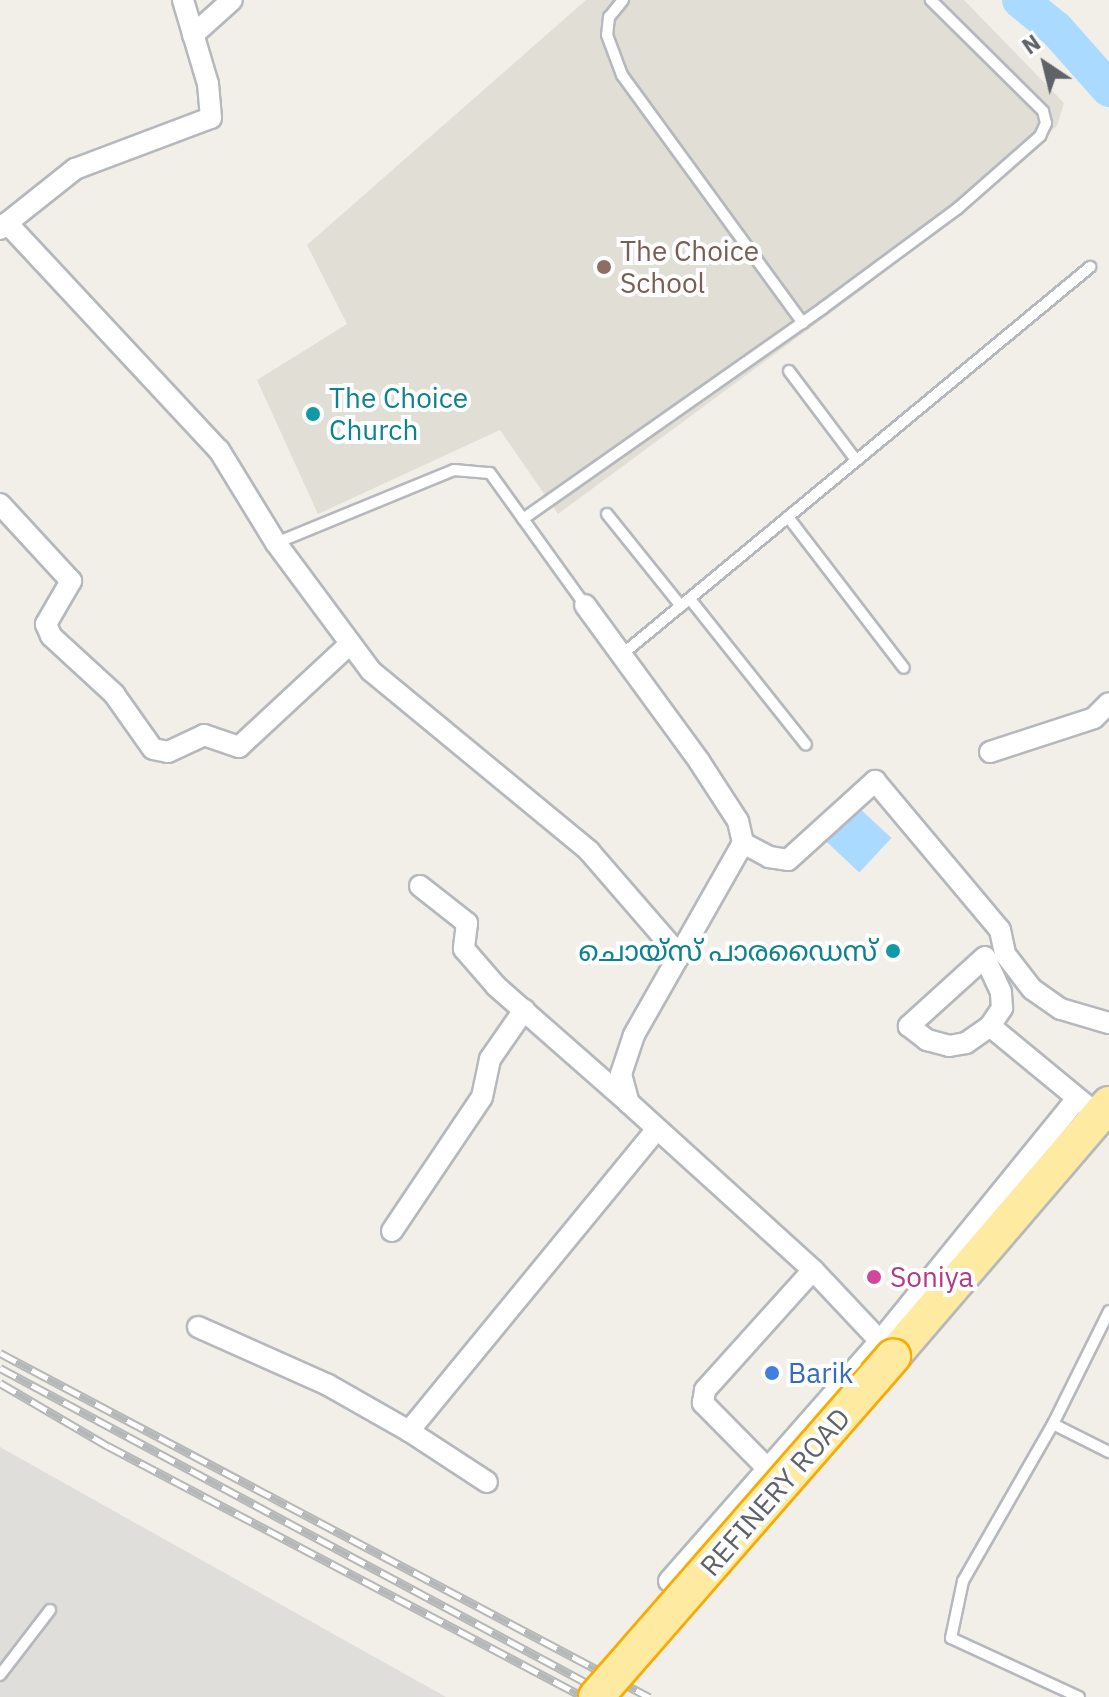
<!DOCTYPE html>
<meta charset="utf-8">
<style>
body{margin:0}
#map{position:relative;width:1109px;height:1697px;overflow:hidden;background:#f1efe8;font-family:"IBM Plex Sans","Noto Sans Malayalam",sans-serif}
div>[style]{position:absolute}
.industrial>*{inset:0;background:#e0deda}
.education>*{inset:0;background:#e1ded6}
.water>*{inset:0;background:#aadaff;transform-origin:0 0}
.river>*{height:36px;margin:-18px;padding:0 18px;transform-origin:18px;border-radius:18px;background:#aadaff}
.roads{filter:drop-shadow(2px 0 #b5b8bc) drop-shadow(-2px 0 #b5b8bc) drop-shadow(0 2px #b5b8bc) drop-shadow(0 -2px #b5b8bc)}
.service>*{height:10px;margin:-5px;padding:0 5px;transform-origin:5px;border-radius:5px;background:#fff}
.minor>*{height:20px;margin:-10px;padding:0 10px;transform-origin:10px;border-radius:10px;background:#fff}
.trunk>*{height:34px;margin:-17px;padding:0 17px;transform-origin:17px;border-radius:17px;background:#feeaa1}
.rail>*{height:9px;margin-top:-4.5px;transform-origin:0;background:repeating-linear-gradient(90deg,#fff 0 18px,#b6b7b8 0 36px);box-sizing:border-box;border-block:2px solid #b6b7b8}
.bridges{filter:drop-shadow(2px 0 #f9ab00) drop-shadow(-2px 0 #f9ab00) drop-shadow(0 2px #f9ab00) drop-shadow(0 -2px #f9ab00)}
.trunk-bridge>*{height:34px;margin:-17px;padding:0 17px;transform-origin:17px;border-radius:17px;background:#feeaa1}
.dots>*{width:22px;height:22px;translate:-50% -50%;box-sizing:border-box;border:4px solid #fff;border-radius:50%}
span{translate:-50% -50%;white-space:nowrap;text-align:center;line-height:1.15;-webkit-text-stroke:8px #fff;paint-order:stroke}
.education-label{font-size:28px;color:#785e54}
.left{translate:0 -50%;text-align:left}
.culture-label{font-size:28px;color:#0d838f}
.right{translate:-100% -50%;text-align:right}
.hotel-label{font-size:28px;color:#b23c85}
.shop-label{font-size:28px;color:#366cbe}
.street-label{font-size:28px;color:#5f6368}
.north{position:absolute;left:1005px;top:24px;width:80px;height:80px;-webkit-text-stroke:6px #fff;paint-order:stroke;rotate:325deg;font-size:22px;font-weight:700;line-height:32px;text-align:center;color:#5f6368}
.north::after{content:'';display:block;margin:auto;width:28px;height:36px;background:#5f6368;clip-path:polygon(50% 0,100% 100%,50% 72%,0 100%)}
</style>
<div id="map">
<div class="industrial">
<div style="clip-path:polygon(0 1447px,114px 1511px,446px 1697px,0 1697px)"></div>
</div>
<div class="education">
<div style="clip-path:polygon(586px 0,964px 0,1064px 103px,1057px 126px,863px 289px,558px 514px,500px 430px,318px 514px,257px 380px,347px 324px,307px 245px)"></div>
</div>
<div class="water">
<div style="left:857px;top:806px;width:47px;height:47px;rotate:43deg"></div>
</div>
<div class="river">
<div style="left:1020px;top:0;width:46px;rotate:38.9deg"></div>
<div style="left:1056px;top:29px;width:80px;rotate:48.5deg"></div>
</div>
<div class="roads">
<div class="service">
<div style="left:623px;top:0;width:22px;rotate:129deg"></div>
<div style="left:609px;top:17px;width:18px;rotate:96deg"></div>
<div style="left:607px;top:35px;width:43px;rotate:69.4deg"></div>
<div style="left:622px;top:75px;width:307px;rotate:53.9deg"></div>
<div style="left:789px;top:371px;width:111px;rotate:53deg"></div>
<div style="left:607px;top:514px;width:118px;rotate:51.2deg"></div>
<div style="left:788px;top:517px;width:190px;rotate:52.5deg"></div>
<div style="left:523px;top:519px;width:367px;rotate:-35.1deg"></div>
<div style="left:823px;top:308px;width:167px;rotate:-36.5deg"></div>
<div style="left:957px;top:209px;width:111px;rotate:-41.3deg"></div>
<div style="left:1040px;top:136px;width:14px;rotate:-65deg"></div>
<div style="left:1046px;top:123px;width:12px;rotate:-104deg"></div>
<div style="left:1043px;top:111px;width:158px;rotate:-135.3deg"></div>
<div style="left:276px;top:543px;width:192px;rotate:-22.3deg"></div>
<div style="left:454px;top:470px;width:36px;rotate:5deg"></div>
<div style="left:490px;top:473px;width:163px;rotate:54.3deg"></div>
<div style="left:690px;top:599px;width:186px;rotate:51.5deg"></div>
<div style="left:625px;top:652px;width:604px;rotate:-39.62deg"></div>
<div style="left:1053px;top:1424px;width:63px;rotate:26.6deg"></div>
<div style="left:0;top:1675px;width:82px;rotate:-52.4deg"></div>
<div style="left:1079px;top:1697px;width:141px;rotate:-155.3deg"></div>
<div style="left:951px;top:1638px;width:58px;rotate:-78.1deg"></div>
<div style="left:963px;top:1581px;width:181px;rotate:-60.2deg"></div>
<div style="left:1053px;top:1424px;width:126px;rotate:-63.6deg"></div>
</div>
<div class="minor">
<div style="left:193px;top:35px;width:52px;rotate:-41.9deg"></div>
<div style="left:7px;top:223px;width:87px;rotate:-38.5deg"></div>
<div style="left:75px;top:169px;width:145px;rotate:-20.6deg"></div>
<div style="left:211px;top:118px;width:34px;rotate:-95deg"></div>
<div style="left:208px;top:84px;width:88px;rotate:-106.6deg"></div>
<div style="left:0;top:229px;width:9px;rotate:-41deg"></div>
<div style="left:7px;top:223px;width:311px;rotate:47deg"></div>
<div style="left:219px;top:450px;width:109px;rotate:58.5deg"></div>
<div style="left:276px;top:543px;width:159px;rotate:53.4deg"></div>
<div style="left:371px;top:671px;width:283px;rotate:39.5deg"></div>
<div style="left:589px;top:851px;width:138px;rotate:49.1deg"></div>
<div style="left:0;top:504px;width:105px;rotate:47.3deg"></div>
<div style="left:71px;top:581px;width:50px;rotate:120.2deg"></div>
<div style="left:46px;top:624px;width:13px;rotate:67deg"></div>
<div style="left:51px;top:636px;width:86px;rotate:42.6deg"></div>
<div style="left:114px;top:694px;width:67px;rotate:54.7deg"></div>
<div style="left:153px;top:749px;width:15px;rotate:11deg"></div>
<div style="left:168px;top:752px;width:40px;rotate:-25deg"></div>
<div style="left:204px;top:735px;width:37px;rotate:19deg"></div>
<div style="left:239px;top:747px;width:151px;rotate:-42.9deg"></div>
<div style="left:585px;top:605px;width:193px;rotate:53.8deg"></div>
<div style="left:699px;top:761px;width:72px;rotate:57deg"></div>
<div style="left:738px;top:821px;width:23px;rotate:77deg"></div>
<div style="left:743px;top:843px;width:221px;rotate:119.6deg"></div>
<div style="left:634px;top:1035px;width:41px;rotate:108.4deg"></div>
<div style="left:621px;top:1074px;width:30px;rotate:75deg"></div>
<div style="left:629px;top:1103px;width:248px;rotate:42.2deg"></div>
<div style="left:813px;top:1270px;width:98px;rotate:46.7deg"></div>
<div style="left:990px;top:752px;width:109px;rotate:-18.1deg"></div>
<div style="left:1094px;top:718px;width:21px;rotate:-45deg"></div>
<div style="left:743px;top:843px;width:30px;rotate:28deg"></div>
<div style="left:769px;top:857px;width:19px;rotate:9deg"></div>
<div style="left:788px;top:860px;width:118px;rotate:-42.2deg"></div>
<div style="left:875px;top:781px;width:194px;rotate:50deg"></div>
<div style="left:1000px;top:930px;width:25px;rotate:78deg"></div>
<div style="left:1005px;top:954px;width:44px;rotate:52.4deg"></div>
<div style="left:1032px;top:989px;width:35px;rotate:35deg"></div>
<div style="left:1061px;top:1009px;width:50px;rotate:16.3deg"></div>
<div style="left:420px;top:886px;width:60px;rotate:38.2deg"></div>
<div style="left:467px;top:923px;width:26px;rotate:97deg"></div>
<div style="left:464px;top:949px;width:49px;rotate:49.1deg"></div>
<div style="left:496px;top:986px;width:177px;rotate:41.3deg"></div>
<div style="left:990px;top:1026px;width:22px;rotate:-56deg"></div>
<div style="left:1002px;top:1008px;width:16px;rotate:-94deg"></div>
<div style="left:1001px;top:992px;width:38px;rotate:-115deg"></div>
<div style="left:985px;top:957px;width:103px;rotate:137.8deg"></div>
<div style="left:909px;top:1026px;width:23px;rotate:38deg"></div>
<div style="left:927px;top:1040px;width:23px;rotate:15deg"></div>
<div style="left:949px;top:1046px;width:17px;rotate:-10deg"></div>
<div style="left:966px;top:1043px;width:29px;rotate:-35deg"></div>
<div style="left:990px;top:1026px;width:126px;rotate:39.5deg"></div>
<div style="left:392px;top:1231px;width:161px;rotate:-56.1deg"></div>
<div style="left:482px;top:1097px;width:39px;rotate:-78deg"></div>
<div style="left:490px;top:1059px;width:60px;rotate:-55.2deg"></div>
<div style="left:198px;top:1327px;width:142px;rotate:24deg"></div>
<div style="left:328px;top:1385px;width:93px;rotate:29.6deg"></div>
<div style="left:409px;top:1431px;width:389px;rotate:-50.6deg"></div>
<div style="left:409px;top:1431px;width:93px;rotate:33.2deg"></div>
<div style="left:768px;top:1469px;width:93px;rotate:-134.6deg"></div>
<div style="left:703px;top:1403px;width:13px;rotate:-81deg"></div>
<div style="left:705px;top:1390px;width:161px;rotate:-48deg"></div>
<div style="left:669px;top:1581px;width:320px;rotate:-48.7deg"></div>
<div style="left:880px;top:1341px;width:312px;rotate:-50.9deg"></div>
</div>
<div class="trunk">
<div style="left:893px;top:1356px;width:332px;rotate:-49.4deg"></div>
</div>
</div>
<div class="rail">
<div style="left:0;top:1353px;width:735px;rotate:27.93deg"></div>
<div style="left:0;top:1368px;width:696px;rotate:28.22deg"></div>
<div style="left:0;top:1383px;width:125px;rotate:30.3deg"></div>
<div style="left:108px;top:1446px;width:538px;rotate:27.8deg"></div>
</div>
<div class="bridges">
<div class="trunk-bridge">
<div style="left:596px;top:1697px;width:452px;rotate:-48.9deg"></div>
</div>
</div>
<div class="dots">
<div style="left:604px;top:267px;background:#8d6e63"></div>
<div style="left:313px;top:414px;background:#0f9aa8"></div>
<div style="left:893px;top:951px;background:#0f9aa8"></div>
<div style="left:874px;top:1277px;background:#d1479c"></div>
<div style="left:772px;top:1373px;background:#3f7fe0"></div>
</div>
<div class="education-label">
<span class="left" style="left:620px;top:267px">The Choice<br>School</span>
</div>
<div class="culture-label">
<span class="left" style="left:329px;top:414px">The Choice<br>Church</span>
<span class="right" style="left:877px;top:951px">ചൊയ്സ് പാരഡൈസ്</span>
</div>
<div class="hotel-label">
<span class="left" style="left:890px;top:1277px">Soniya</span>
</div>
<div class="shop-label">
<span class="left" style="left:788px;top:1373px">Barik</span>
</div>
<div class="street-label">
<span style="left:775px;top:1492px;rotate:-49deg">REFINERY ROAD</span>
</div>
<div class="north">N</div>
</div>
